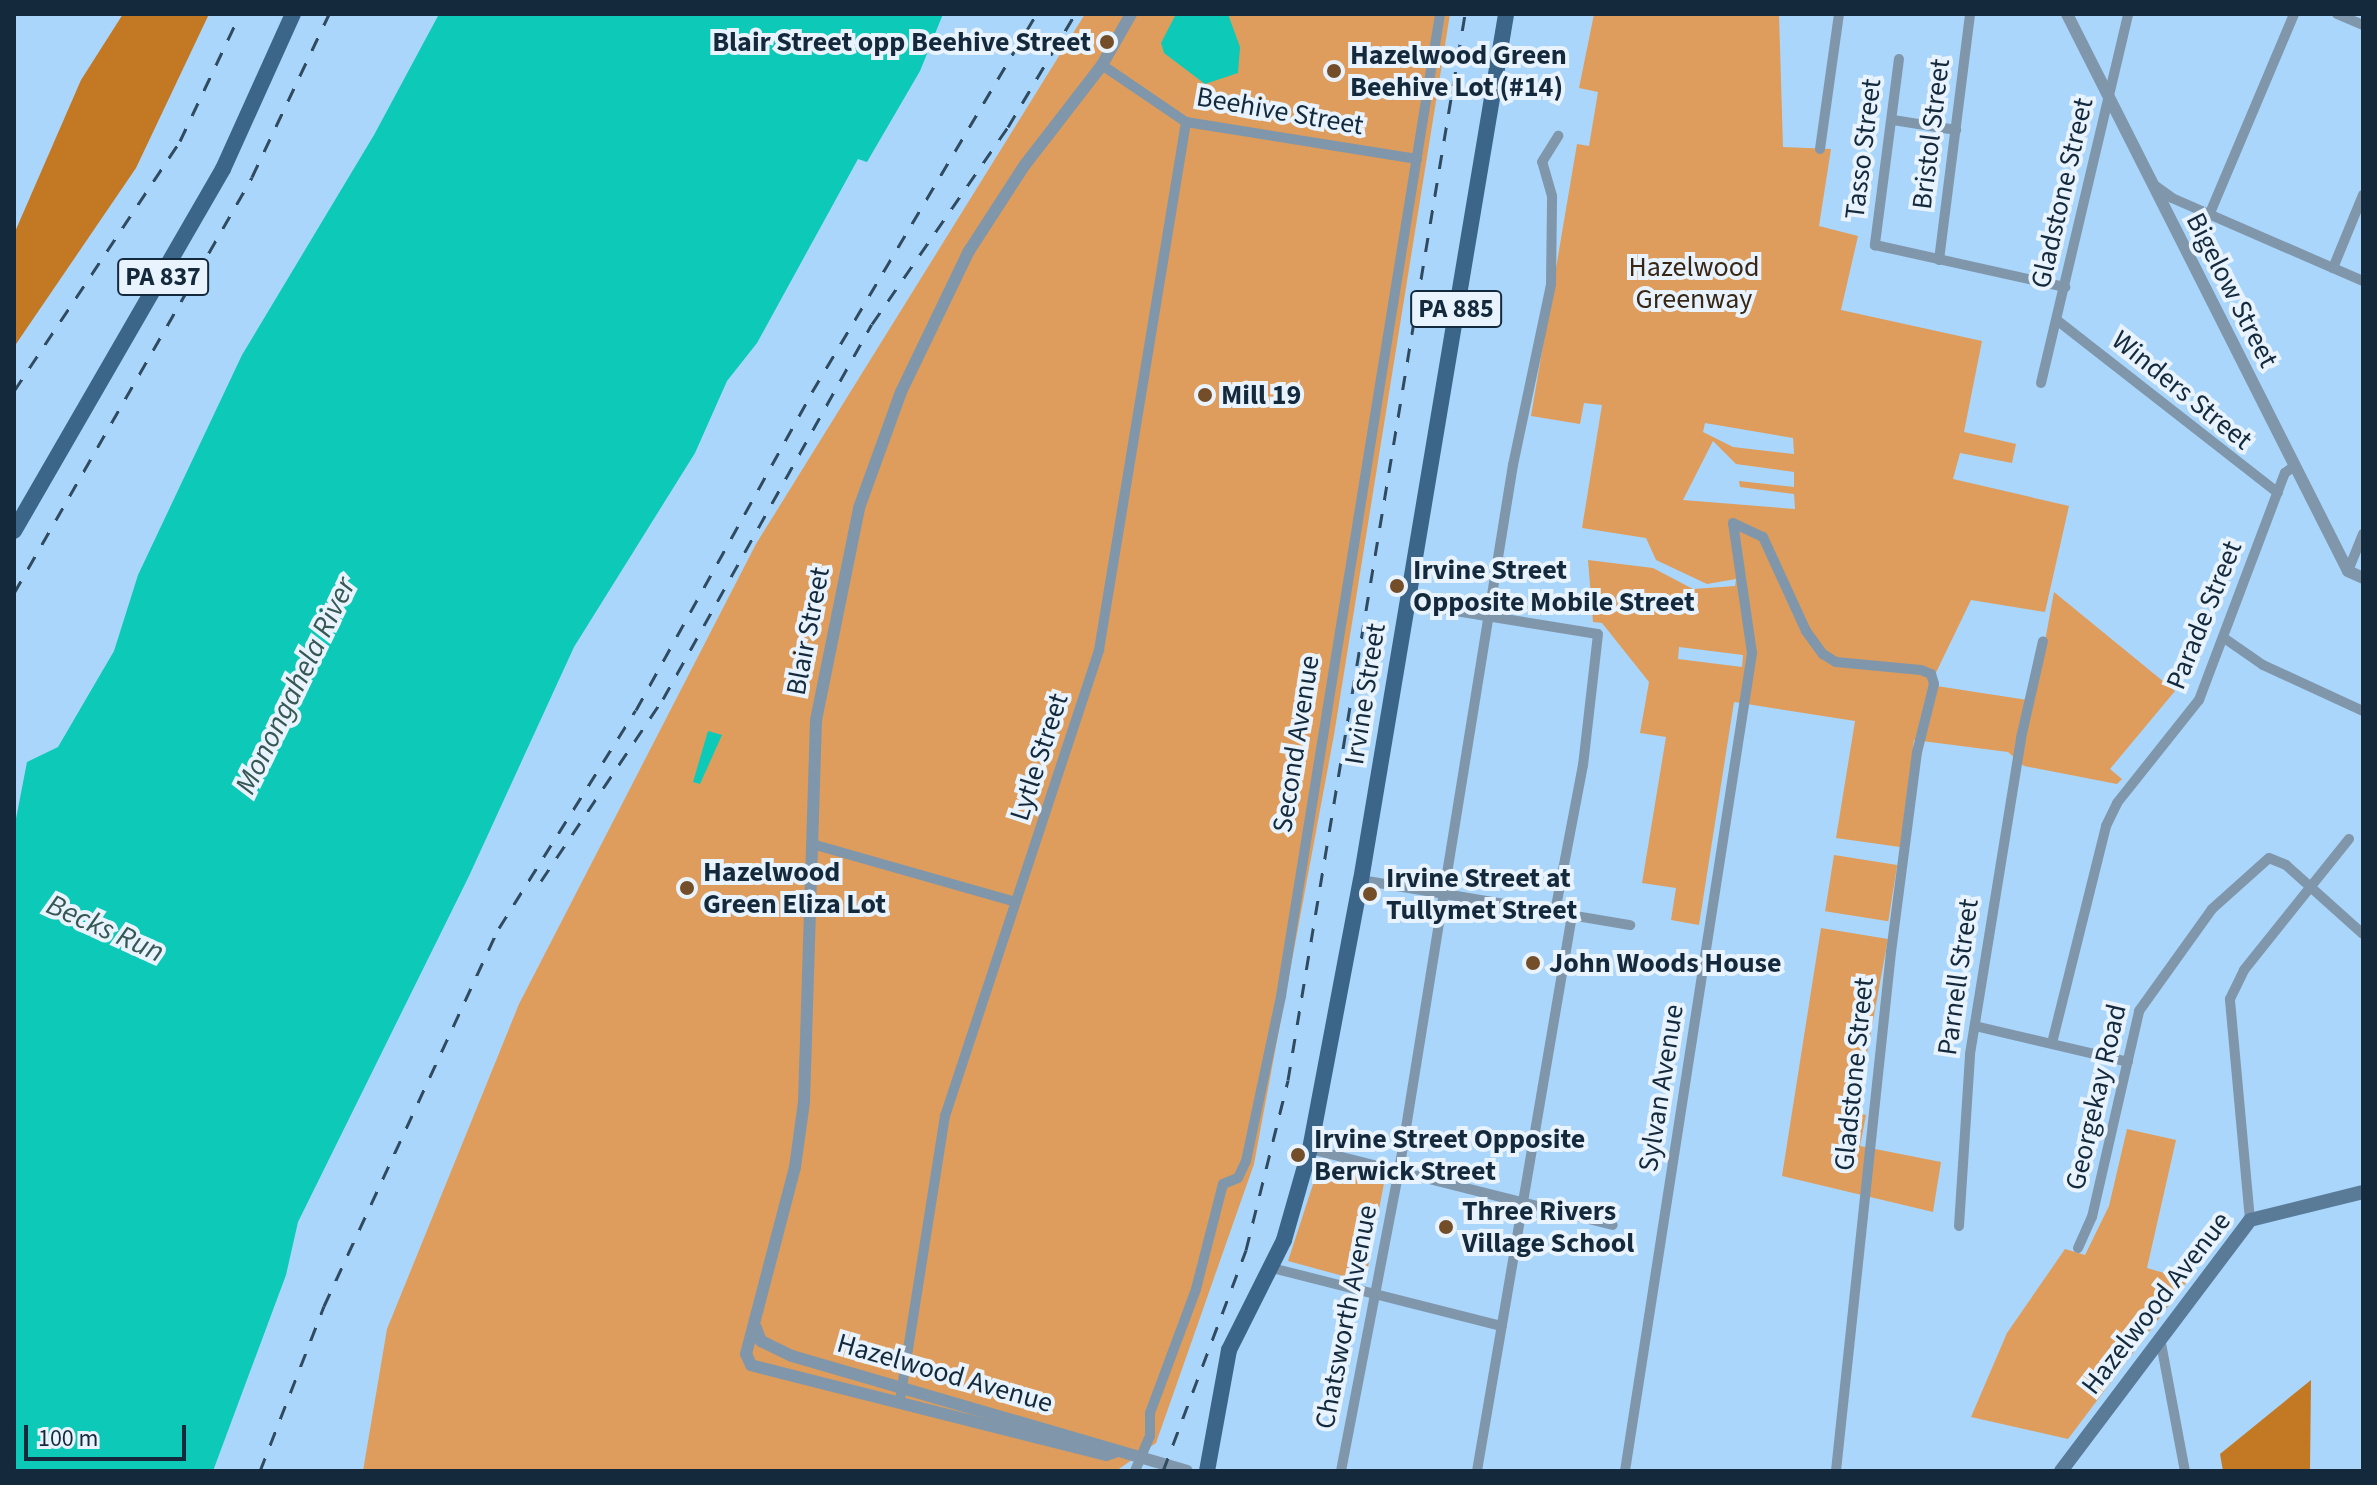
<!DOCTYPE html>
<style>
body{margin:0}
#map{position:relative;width:2377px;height:1485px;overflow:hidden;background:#aad6fc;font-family:"Source Sans 3",sans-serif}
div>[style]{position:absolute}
.green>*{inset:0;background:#de9d5c;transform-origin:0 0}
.forest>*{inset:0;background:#c37924}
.water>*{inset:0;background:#0dc9b8}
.minor>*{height:10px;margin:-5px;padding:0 5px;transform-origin:5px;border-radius:5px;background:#8097ab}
.tertiary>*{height:12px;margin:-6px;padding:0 6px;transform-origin:6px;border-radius:6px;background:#8097ab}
.secondary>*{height:14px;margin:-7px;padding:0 7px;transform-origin:7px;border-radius:7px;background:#597b98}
.primary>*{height:16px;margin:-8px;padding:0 8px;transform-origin:8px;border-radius:8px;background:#3b6689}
.rail>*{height:3px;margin-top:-1.5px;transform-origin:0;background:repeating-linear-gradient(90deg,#304a60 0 14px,transparent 0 28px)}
.dots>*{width:22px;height:22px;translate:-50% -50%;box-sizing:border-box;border:4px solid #e8f3fd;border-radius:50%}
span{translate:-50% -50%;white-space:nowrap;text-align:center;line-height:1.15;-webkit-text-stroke:8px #e8f3fd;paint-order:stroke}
.shield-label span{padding:2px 6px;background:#e8f3fd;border:2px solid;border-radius:6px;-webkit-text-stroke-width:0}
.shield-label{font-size:26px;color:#142a3c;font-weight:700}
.poi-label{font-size:28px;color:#142a3c;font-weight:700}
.right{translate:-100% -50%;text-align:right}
.left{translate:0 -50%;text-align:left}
.street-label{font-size:28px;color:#142a3c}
.park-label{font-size:28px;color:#392716}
.water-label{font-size:30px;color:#365752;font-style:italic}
.frame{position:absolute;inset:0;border:16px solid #142a3c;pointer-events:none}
.scale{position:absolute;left:24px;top:1425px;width:162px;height:36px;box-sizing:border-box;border:4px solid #142a3c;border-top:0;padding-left:10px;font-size:24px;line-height:28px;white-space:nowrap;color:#142a3c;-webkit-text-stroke:6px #e8f3fd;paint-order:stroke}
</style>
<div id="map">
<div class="green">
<div style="clip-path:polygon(1085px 14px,1450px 14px,1334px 735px,1254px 1164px,1156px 1443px,1116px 1471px,363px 1471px,387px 1329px,519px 1004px,756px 544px)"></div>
<div style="clip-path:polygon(evenodd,1594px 14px,1779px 14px,1783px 147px,1831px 149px,1819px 226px,1858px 236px,1841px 310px,1982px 341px,1964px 432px,2016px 444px,2012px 463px,1960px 453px,1953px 479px,2069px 506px,2045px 612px,1971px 600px,1930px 685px,2034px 701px,2054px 592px,2175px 691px,2110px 769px,2122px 779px,2117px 784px,2024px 766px,2008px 752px,1914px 740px,1900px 847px,1836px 838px,1855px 721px,1734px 702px,1699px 925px,1671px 920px,1676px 888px,1642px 883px,1666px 737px,1640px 733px,1649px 682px,1602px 623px,1593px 622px,1588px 560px,1653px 568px,1693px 589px,1735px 586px,1736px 579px,1707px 584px,1656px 560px,1646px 538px,1582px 528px,1602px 405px,1584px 403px,1580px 424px,1531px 416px,1577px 144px,1589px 146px,1598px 92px,1579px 88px,1594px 14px,1705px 423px,1793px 438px,1794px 454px,1733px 447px,1703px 432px,1705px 423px,1594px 14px,1713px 441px,1736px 464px,1794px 472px,1794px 487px,1739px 481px,1740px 487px,1794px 494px,1795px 509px,1683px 500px,1713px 441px,1594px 14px,1679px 647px,1743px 655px,1742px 667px,1678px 659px,1679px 647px)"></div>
<div style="left:1834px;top:855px;width:64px;height:57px;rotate:9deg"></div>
<div style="clip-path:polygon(1821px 928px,1888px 939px,1856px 1113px,1866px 1115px,1860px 1146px,1941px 1162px,1933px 1212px,1782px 1176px)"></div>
<div style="clip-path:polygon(2127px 1129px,2176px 1140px,2147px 1268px,2188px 1280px,2068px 1439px,1971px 1417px,2007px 1333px,2065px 1249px,2085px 1255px,2109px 1206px)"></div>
<div style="clip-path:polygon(1320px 1163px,1385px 1178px,1365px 1282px,1288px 1261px)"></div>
</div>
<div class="forest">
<div style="clip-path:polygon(123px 14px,209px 14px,136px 168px,14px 347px,14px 234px,81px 80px)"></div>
<div style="clip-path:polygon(2311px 1380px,2310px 1471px,2223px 1471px,2220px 1454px)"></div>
</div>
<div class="water">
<div style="clip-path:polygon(439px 14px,943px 14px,920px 71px,867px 162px,858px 159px,757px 343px,727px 381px,695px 453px,574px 647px,469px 876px,298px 1222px,286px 1275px,213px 1471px,14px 1471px,14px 829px,27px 762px,58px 747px,114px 651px,138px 575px,242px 355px,374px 135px)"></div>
<div style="clip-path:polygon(1176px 14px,1228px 14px,1240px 47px,1238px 73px,1205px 84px,1164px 53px,1161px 43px)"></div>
<div style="clip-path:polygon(708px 731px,722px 735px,700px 784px,693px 782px)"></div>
</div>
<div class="minor">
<div style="left:2337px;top:14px;width:28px;rotate:23deg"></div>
<div style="left:1899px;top:59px;width:188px;rotate:97.4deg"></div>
<div style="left:1875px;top:245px;width:195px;rotate:12.5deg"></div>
<div style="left:1102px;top:65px;width:102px;rotate:34.2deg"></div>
<div style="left:1186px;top:122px;width:234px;rotate:9.1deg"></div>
<div style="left:1893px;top:120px;width:64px;rotate:9deg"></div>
<div style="left:1820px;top:149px;width:136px;rotate:-82deg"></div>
<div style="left:2153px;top:184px;width:24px;rotate:36deg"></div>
<div style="left:2172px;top:198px;width:208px;rotate:23.5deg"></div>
<div style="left:2210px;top:213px;width:216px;rotate:-67.1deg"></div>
<div style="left:1939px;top:260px;width:248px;rotate:-82.8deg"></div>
<div style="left:2333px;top:268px;width:79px;rotate:-67.7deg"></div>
<div style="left:2058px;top:321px;width:279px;rotate:38deg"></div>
<div style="left:2041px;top:383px;width:379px;rotate:-76.7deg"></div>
<div style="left:2348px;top:571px;width:40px;rotate:-68deg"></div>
<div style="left:1406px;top:603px;width:194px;rotate:9.2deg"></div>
<div style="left:1598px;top:634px;width:132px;rotate:96.5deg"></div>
<div style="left:1583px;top:765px;width:150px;rotate:100.8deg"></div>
<div style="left:2224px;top:638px;width:47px;rotate:34.7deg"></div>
<div style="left:2263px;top:665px;width:110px;rotate:24.7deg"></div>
<div style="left:812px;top:844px;width:211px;rotate:15.9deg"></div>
<div style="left:1361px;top:880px;width:273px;rotate:9.5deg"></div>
<div style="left:1975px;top:1026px;width:157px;rotate:13.2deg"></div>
<div style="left:2052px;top:1043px;width:224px;rotate:-76deg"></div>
<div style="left:2106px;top:826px;width:25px;rotate:-64deg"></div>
<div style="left:2117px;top:803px;width:132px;rotate:-51.5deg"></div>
<div style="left:2199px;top:700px;width:243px;rotate:-69.3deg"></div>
<div style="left:2285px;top:473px;width:10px;rotate:-37deg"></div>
<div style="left:1310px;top:1149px;width:312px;rotate:14.1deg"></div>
<div style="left:2250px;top:1220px;width:222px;rotate:-95.2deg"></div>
<div style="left:2230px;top:999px;width:32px;rotate:-64deg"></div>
<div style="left:2244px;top:970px;width:168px;rotate:-51.3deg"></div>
<div style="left:1959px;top:1226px;width:172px;rotate:-86.3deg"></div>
<div style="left:1970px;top:1054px;width:320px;rotate:-80.8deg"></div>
<div style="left:2021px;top:738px;width:99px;rotate:-77.2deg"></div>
<div style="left:2078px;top:1248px;width:34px;rotate:-66deg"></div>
<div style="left:2092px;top:1217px;width:211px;rotate:-77.1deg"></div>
<div style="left:2139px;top:1011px;width:125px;rotate:-54.4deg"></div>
<div style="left:2212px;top:909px;width:76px;rotate:-41.8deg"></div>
<div style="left:2269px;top:858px;width:18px;rotate:22deg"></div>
<div style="left:2286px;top:865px;width:103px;rotate:41.9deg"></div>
<div style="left:1272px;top:1268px;width:237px;rotate:14.2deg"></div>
<div style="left:2160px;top:1338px;width:135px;rotate:79.4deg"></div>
<div style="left:900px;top:1400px;width:288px;rotate:-81deg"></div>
<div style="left:945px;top:1116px;width:491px;rotate:-71.7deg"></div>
<div style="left:1099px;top:650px;width:535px;rotate:-80.64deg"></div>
<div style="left:1135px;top:1471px;width:38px;rotate:-67deg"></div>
<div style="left:1150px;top:1436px;width:23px;rotate:-90deg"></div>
<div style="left:1150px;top:1413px;width:132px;rotate:-69.6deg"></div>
<div style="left:1196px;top:1289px;width:108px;rotate:-75.6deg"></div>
<div style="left:1223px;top:1184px;width:16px;rotate:-22deg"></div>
<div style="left:1238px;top:1178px;width:19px;rotate:-65deg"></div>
<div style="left:1246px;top:1161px;width:169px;rotate:-78deg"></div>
<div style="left:1281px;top:996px;width:995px;rotate:-80.8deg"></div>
<div style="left:1341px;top:1471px;width:306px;rotate:-79.1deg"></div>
<div style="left:1399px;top:1171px;width:715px;rotate:-80.83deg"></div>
<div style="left:1513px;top:465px;width:185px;rotate:-78.1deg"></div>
<div style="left:1551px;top:284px;width:88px;rotate:-89.3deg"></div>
<div style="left:1552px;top:196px;width:35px;rotate:-106deg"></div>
<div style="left:1542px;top:162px;width:31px;rotate:-58deg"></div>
<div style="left:1477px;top:1471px;width:564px;rotate:-80.3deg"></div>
<div style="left:1625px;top:1471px;width:828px;rotate:-81.17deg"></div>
<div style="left:1752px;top:653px;width:131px;rotate:-98.3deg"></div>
<div style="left:1733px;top:523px;width:33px;rotate:25deg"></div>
<div style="left:1763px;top:537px;width:103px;rotate:65.4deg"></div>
<div style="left:1806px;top:631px;width:29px;rotate:54deg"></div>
<div style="left:1823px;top:654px;width:15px;rotate:32deg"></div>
<div style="left:1836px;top:662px;width:85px;rotate:5.4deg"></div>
<div style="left:1921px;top:670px;width:11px;rotate:22deg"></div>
<div style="left:1931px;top:674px;width:10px;rotate:73deg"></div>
<div style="left:1934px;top:684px;width:70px;rotate:104deg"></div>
<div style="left:1917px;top:752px;width:202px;rotate:97.4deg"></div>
<div style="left:1891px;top:952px;width:522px;rotate:96.05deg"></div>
</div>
<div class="tertiary">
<div style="left:2067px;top:14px;width:624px;rotate:63.23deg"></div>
<div style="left:2348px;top:571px;width:17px;rotate:25deg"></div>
<div style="left:756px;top:1328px;width:14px;rotate:69deg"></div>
<div style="left:761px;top:1341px;width:34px;rotate:26deg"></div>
<div style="left:792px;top:1356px;width:411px;rotate:16.2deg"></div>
<div style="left:1115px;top:1452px;width:9px;rotate:162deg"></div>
<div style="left:1106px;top:1455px;width:366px;rotate:-165.8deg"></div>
<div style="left:751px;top:1365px;width:12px;rotate:-114deg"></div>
<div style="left:746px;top:1354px;width:193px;rotate:-75.3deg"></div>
<div style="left:795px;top:1167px;width:66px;rotate:-82.1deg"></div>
<div style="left:804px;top:1102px;width:382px;rotate:-88.2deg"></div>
<div style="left:816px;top:720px;width:216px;rotate:-78.5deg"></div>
<div style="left:859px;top:508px;width:123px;rotate:-70.1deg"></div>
<div style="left:901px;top:392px;width:157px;rotate:-64.3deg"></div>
<div style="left:969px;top:251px;width:101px;rotate:-57.1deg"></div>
<div style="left:1024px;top:166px;width:128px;rotate:-52.3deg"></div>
<div style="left:1102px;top:65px;width:59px;rotate:-60.4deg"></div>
</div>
<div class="secondary">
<div style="left:2061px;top:1471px;width:314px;rotate:-53deg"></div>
<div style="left:2250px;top:1220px;width:116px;rotate:-13.9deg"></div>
</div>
<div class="primary">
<div style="left:14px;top:531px;width:418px;rotate:-60deg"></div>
<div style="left:223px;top:169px;width:170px;rotate:-65.7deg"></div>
<div style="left:1207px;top:1471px;width:123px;rotate:-79.7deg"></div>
<div style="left:1229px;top:1350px;width:123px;rotate:-63.4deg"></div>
<div style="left:1284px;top:1240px;width:95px;rotate:-74.1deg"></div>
<div style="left:1310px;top:1149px;width:274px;rotate:-79.3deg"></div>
<div style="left:1361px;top:880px;width:878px;rotate:-80.49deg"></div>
</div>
<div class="rail">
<div style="left:14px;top:391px;width:300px;rotate:-56.4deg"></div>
<div style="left:180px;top:141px;width:140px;rotate:-64.7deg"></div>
<div style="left:14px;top:593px;width:479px;rotate:-60.2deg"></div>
<div style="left:252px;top:177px;width:180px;rotate:-64.7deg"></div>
<div style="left:541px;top:881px;width:219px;rotate:-56.2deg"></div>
<div style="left:663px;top:699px;width:429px;rotate:-60.9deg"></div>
<div style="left:872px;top:324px;width:239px;rotate:-55.4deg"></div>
<div style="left:1008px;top:127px;width:131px;rotate:-59.3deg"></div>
<div style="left:260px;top:1471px;width:177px;rotate:-68.8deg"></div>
<div style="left:324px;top:1306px;width:417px;rotate:-65.2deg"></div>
<div style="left:499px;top:928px;width:257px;rotate:-57.9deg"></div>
<div style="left:636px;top:710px;width:363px;rotate:-61deg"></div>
<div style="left:812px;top:392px;width:439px;rotate:-59.3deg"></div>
<div style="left:1163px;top:1471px;width:236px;rotate:-69.4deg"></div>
<div style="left:1246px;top:1250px;width:175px;rotate:-76.1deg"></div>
<div style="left:1288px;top:1080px;width:1081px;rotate:-80.57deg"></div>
</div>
<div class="dots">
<div style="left:1107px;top:42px;background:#734e29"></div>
<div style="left:1334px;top:71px;background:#734e29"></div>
<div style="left:1205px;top:395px;background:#734e29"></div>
<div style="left:1397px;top:586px;background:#734e29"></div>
<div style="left:687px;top:888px;background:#734e29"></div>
<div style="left:1370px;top:894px;background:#734e29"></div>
<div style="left:1533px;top:963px;background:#734e29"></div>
<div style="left:1298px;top:1155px;background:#734e29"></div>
<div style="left:1446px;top:1227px;background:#734e29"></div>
</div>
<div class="shield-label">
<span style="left:163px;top:277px">PA 837</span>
<span style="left:1456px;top:309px">PA 885</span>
</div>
<div class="poi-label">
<span class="right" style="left:1091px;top:42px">Blair Street opp Beehive Street</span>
<span class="left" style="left:1350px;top:71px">Hazelwood Green<br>Beehive Lot (#14)</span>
<span class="left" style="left:1221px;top:395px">Mill 19</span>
<span class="left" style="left:1413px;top:586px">Irvine Street<br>Opposite Mobile Street</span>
<span class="left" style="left:703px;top:888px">Hazelwood<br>Green Eliza Lot</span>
<span class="left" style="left:1386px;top:894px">Irvine Street at<br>Tullymet Street</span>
<span class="left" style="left:1549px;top:963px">John Woods House</span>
<span class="left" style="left:1314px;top:1155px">Irvine Street Opposite<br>Berwick Street</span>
<span class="left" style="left:1462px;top:1227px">Three Rivers<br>Village School</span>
</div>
<div class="street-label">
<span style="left:1280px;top:111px;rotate:10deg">Beehive Street</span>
<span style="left:1931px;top:134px;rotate:-83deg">Bristol Street</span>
<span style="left:1863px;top:149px;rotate:-83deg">Tasso Street</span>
<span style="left:2062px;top:193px;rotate:-77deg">Gladstone Street</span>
<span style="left:2232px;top:290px;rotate:63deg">Bigelow Street</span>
<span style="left:2182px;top:390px;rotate:39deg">Winders Street</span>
<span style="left:2204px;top:615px;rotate:-68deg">Parade Street</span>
<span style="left:808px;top:631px;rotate:-79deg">Blair Street</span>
<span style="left:1365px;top:694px;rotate:-81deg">Irvine Street</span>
<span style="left:1296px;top:744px;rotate:-81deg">Second Avenue</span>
<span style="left:1039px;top:757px;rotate:-72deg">Lytle Street</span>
<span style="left:1958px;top:977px;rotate:-82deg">Parnell Street</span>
<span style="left:1854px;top:1074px;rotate:-84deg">Gladstone Street</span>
<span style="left:1661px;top:1088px;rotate:-81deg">Sylvan Avenue</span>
<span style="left:2096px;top:1097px;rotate:-77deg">Georgekay Road</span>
<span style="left:2156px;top:1303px;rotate:-52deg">Hazelwood Avenue</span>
<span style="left:1346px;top:1317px;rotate:-79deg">Chatsworth Avenue</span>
<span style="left:945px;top:1373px;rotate:16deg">Hazelwood Avenue</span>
</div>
<div class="park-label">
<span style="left:1694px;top:283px">Hazelwood<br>Greenway</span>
</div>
<div class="water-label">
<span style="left:296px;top:686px;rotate:-64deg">Monongahela River</span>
<span style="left:105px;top:929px;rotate:24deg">Becks Run</span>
</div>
<div class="frame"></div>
<div class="scale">100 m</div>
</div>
